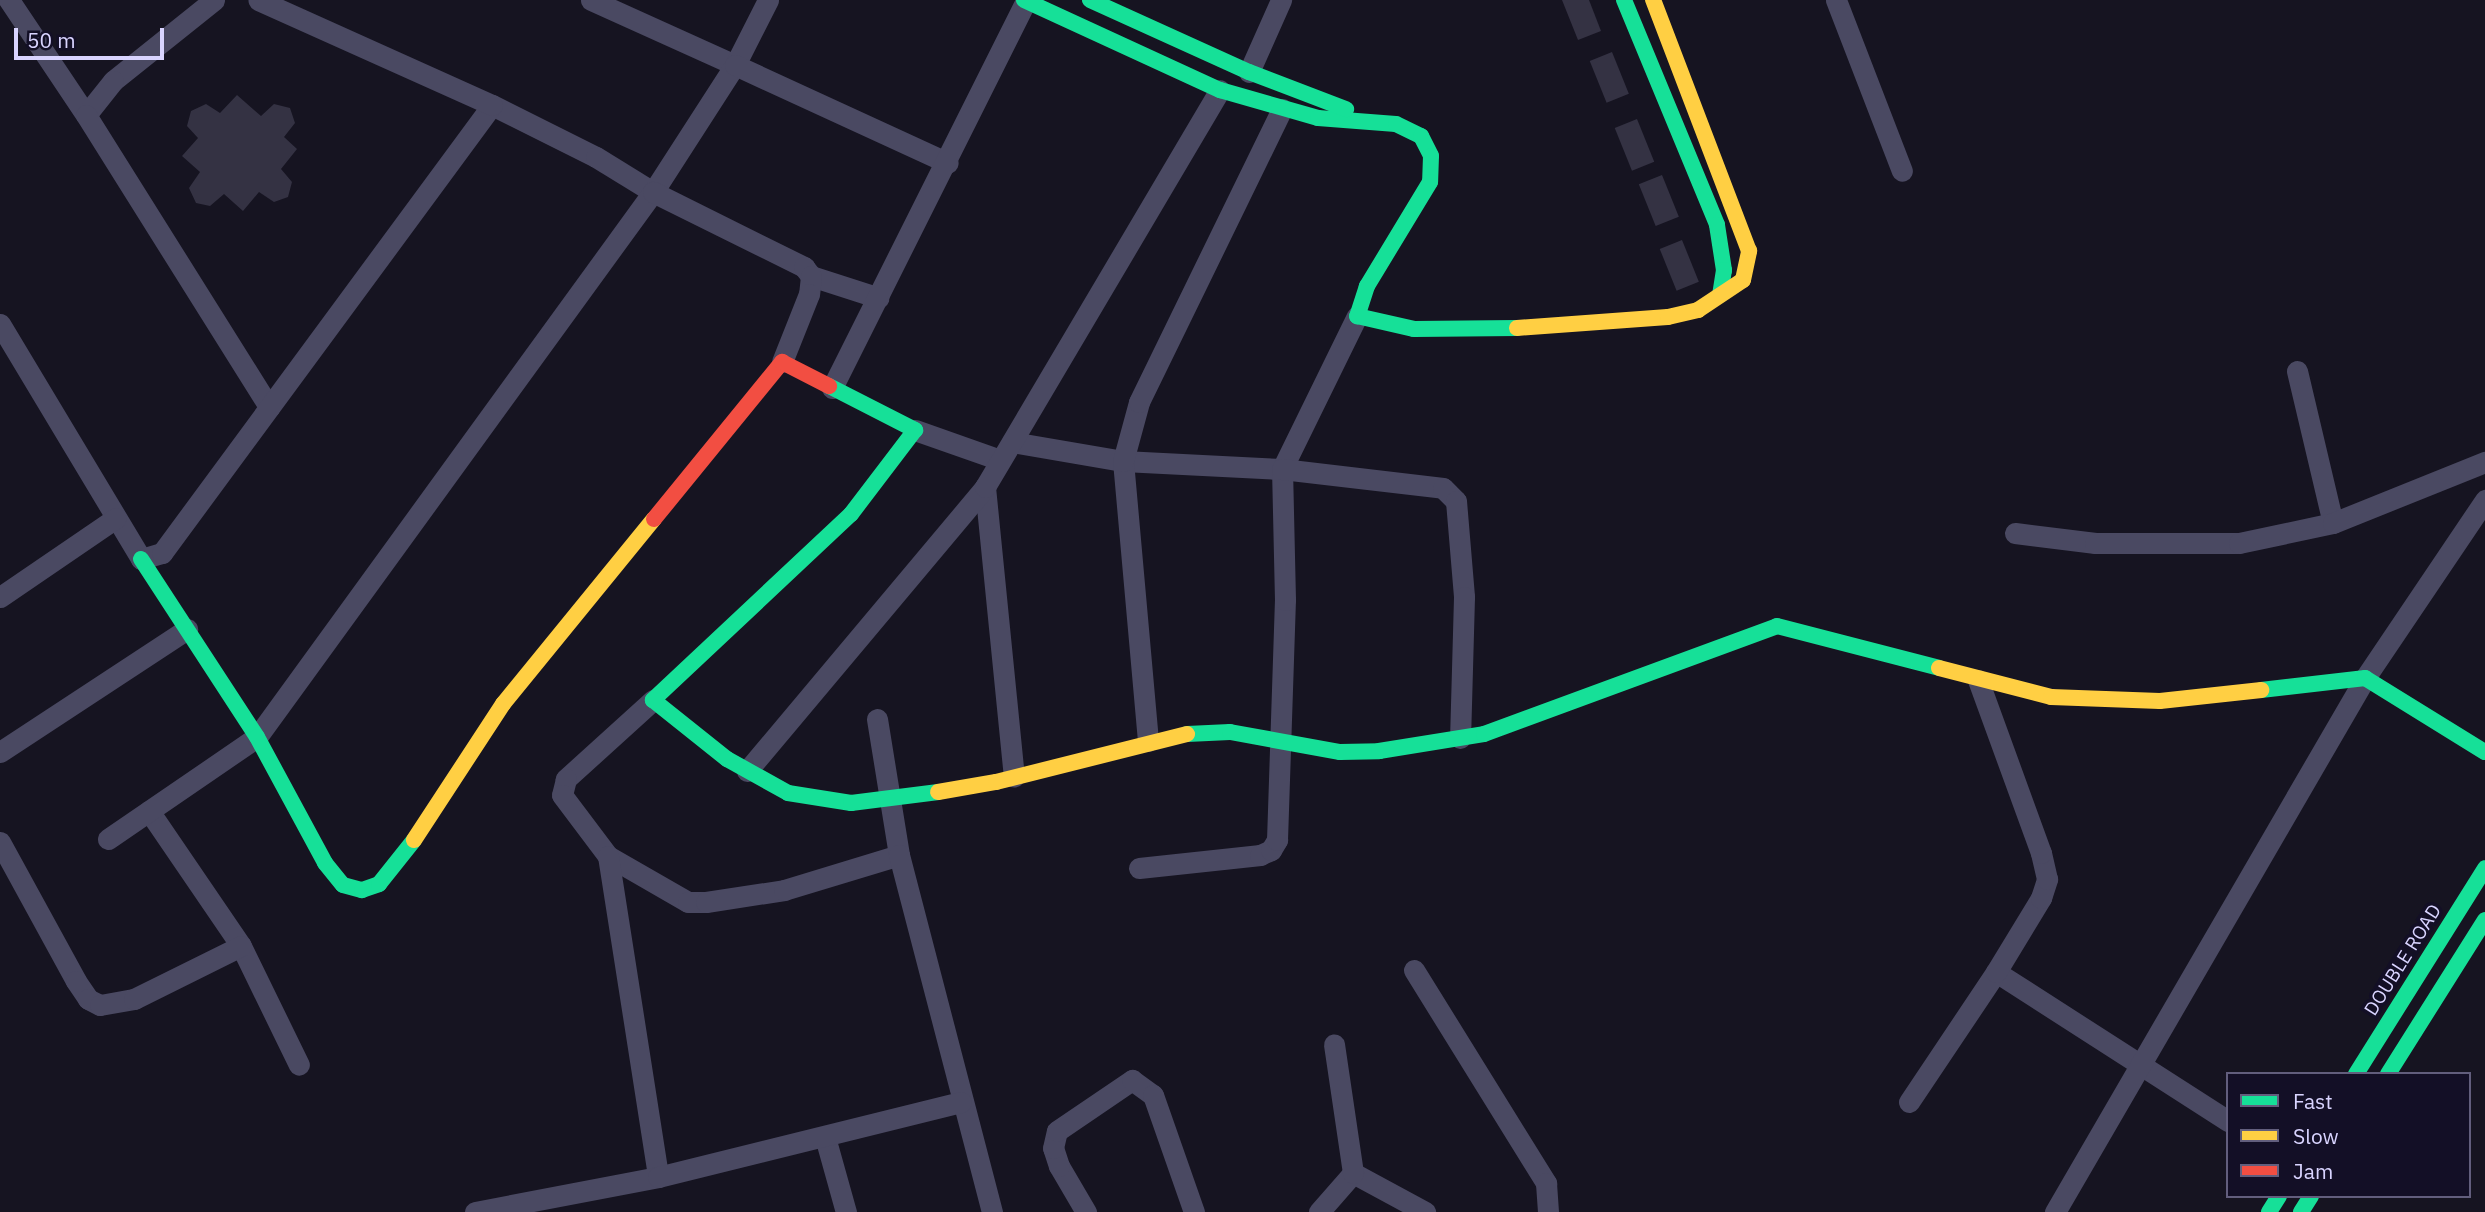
<!DOCTYPE html>
<style>
body{margin:0}
#map{position:relative;width:2485px;height:1212px;overflow:hidden;background:#161421;font-family:"IBM Plex Sans",sans-serif}
div>[style]{position:absolute}
.building>*{inset:0;background:#343243;transform-origin:0 0}
.street>*{height:21px;margin:-10.5px;padding:0 10.5px;transform-origin:10.5px;border-radius:10.5px;background:#4a4962}
.fast>*{height:16px;margin:-8px;padding:0 8px;transform-origin:8px;border-radius:8px;background:#16e098}
.slow>*{height:16px;margin:-8px;padding:0 8px;transform-origin:8px;border-radius:8px;background:#ffcf43}
.jam>*{height:16px;margin:-8px;padding:0 8px;transform-origin:8px;border-radius:8px;background:#f24e42}
span{translate:-50% -50%;white-space:nowrap;text-align:center;line-height:1.15;-webkit-text-stroke:7px #130f26;paint-order:stroke}
.street-label{font-size:19px;color:#d9d4ff}
.legend{position:absolute;left:2226px;top:1072px;width:245px;height:126px;box-sizing:border-box;background:#130f26;border:2px solid #625e7d;margin:0;padding:9px 12px;list-style:none;font-size:21px;color:#d9d4ff}
.legend li{display:flex;align-items:center;gap:14px;height:35px}
.legend b{width:35px;border:2px solid #625e7d}
.scale{position:absolute;left:14px;top:28px;width:150px;height:32px;box-sizing:border-box;border:4px solid #d9d4ff;border-top:0;padding-left:9px;font-size:21px;line-height:24px;white-space:nowrap;color:#d9d4ff;-webkit-text-stroke:5px #130f26;paint-order:stroke}
</style>
<div id="map">
<div class="building">
<div style="clip-path:polygon(1562px 0,1589px 0,1601px 31px,1578px 40px)"></div>
<div style="left:1612px;top:52px;width:45px;height:24px;rotate:68deg"></div>
<div style="clip-path:polygon(237px 95px,261px 116px,274px 104px,290px 108px,295px 123px,284px 137px,297px 149px,281px 169px,292px 182px,288px 197px,274px 202px,259px 192px,243px 211px,224px 194px,210px 206px,196px 203px,189px 188px,200px 172px,182px 156px,198px 138px,187px 126px,191px 111px,206px 104px,220px 113px)"></div>
<div style="left:1637px;top:119px;width:46px;height:24px;rotate:68deg"></div>
<div style="left:1662px;top:175px;width:45px;height:25px;rotate:68deg"></div>
<div style="left:1682px;top:240px;width:45px;height:24px;rotate:68deg"></div>
</div>
<div class="street">
<div style="left:9px;top:0;width:138px;rotate:56.2deg"></div>
<div style="left:214px;top:0;width:129px;rotate:141.3deg"></div>
<div style="left:113px;top:81px;width:43px;rotate:128.5deg"></div>
<div style="left:86px;top:115px;width:345px;rotate:57.9deg"></div>
<div style="left:591px;top:0;width:158px;rotate:24.3deg"></div>
<div style="left:735px;top:65px;width:73px;rotate:-63.1deg"></div>
<div style="left:1836px;top:0;width:183px;rotate:68.9deg"></div>
<div style="left:1249px;top:72px;width:79px;rotate:-66deg"></div>
<div style="left:492px;top:105px;width:116px;rotate:26.6deg"></div>
<div style="left:596px;top:157px;width:67px;rotate:31.6deg"></div>
<div style="left:653px;top:192px;width:151px;rotate:-57.2deg"></div>
<div style="left:735px;top:65px;width:234px;rotate:24.7deg"></div>
<div style="left:811px;top:276px;width:71px;rotate:17.9deg"></div>
<div style="left:0;top:324px;width:274px;rotate:59deg"></div>
<div style="left:141px;top:559px;width:22px;rotate:-16deg"></div>
<div style="left:162px;top:553px;width:556px;rotate:-53.62deg"></div>
<div style="left:492px;top:105px;width:256px;rotate:-155.8deg"></div>
<div style="left:2297px;top:371px;width:156px;rotate:76.7deg"></div>
<div style="left:832px;top:388px;width:433px;rotate:-63.4deg"></div>
<div style="left:915px;top:430px;width:90px;rotate:19.4deg"></div>
<div style="left:1012px;top:442px;width:113px;rotate:9.7deg"></div>
<div style="left:1123px;top:461px;width:159px;rotate:2.9deg"></div>
<div style="left:1282px;top:469px;width:170px;rotate:-63.9deg"></div>
<div style="left:985px;top:487px;width:291px;rotate:84.3deg"></div>
<div style="left:2015px;top:533px;width:81px;rotate:7.1deg"></div>
<div style="left:2095px;top:543px;width:144px"></div>
<div style="left:2239px;top:543px;width:96px;rotate:-12deg"></div>
<div style="left:2333px;top:523px;width:164px;rotate:-21.9deg"></div>
<div style="left:0;top:597px;width:140px;rotate:-34.3deg"></div>
<div style="left:653px;top:700px;width:118px;rotate:137.8deg"></div>
<div style="left:566px;top:779px;width:16px;rotate:104deg"></div>
<div style="left:562px;top:795px;width:76px;rotate:53deg"></div>
<div style="left:608px;top:856px;width:92px;rotate:29.9deg"></div>
<div style="left:688px;top:902px;width:18px"></div>
<div style="left:706px;top:902px;width:79px;rotate:-8.7deg"></div>
<div style="left:784px;top:890px;width:120px;rotate:-16.9deg"></div>
<div style="left:877px;top:719px;width:138px;rotate:80.8deg"></div>
<div style="left:899px;top:855px;width:369px;rotate:75.4deg"></div>
<div style="left:1148px;top:741px;width:281px;rotate:-95.1deg"></div>
<div style="left:1123px;top:461px;width:61px;rotate:-74.8deg"></div>
<div style="left:1139px;top:402px;width:326px;rotate:-64deg"></div>
<div style="left:0;top:752px;width:224px;rotate:-33.3deg"></div>
<div style="left:747px;top:771px;width:371px;rotate:-50deg"></div>
<div style="left:985px;top:487px;width:461px;rotate:-59.4deg"></div>
<div style="left:149px;top:811px;width:163px;rotate:55.7deg"></div>
<div style="left:241px;top:946px;width:132px;rotate:64deg"></div>
<div style="left:108px;top:839px;width:181px;rotate:-34.4deg"></div>
<div style="left:257px;top:737px;width:674px;rotate:-54deg"></div>
<div style="left:653px;top:192px;width:169px;rotate:26.4deg"></div>
<div style="left:804px;top:267px;width:11px;rotate:52deg"></div>
<div style="left:811px;top:276px;width:18px;rotate:96deg"></div>
<div style="left:809px;top:294px;width:73px;rotate:111.7deg"></div>
<div style="left:0;top:842px;width:158px;rotate:61.3deg"></div>
<div style="left:76px;top:981px;width:22px;rotate:56deg"></div>
<div style="left:88px;top:999px;width:13px;rotate:27deg"></div>
<div style="left:100px;top:1005px;width:35px;rotate:-10deg"></div>
<div style="left:134px;top:999px;width:119px;rotate:-26.4deg"></div>
<div style="left:608px;top:856px;width:325px;rotate:81.1deg"></div>
<div style="left:1139px;top:868px;width:122px;rotate:-6.1deg"></div>
<div style="left:1260px;top:855px;width:12px;rotate:-24deg"></div>
<div style="left:1271px;top:850px;width:12px;rotate:-59deg"></div>
<div style="left:1277px;top:840px;width:240px;rotate:-88.1deg"></div>
<div style="left:1285px;top:600px;width:131px;rotate:-91.3deg"></div>
<div style="left:1282px;top:469px;width:162px;rotate:6.7deg"></div>
<div style="left:1443px;top:488px;width:18px;rotate:45deg"></div>
<div style="left:1456px;top:501px;width:96px;rotate:85.2deg"></div>
<div style="left:1464px;top:597px;width:141px;rotate:91.6deg"></div>
<div style="left:1414px;top:970px;width:251px;rotate:58.2deg"></div>
<div style="left:1546px;top:1183px;width:29px;rotate:86deg"></div>
<div style="left:1996px;top:972px;width:276px;rotate:32.7deg"></div>
<div style="left:1909px;top:1102px;width:156px;rotate:-56.2deg"></div>
<div style="left:1996px;top:972px;width:87px;rotate:-58.7deg"></div>
<div style="left:2041px;top:898px;width:20px;rotate:-72deg"></div>
<div style="left:2047px;top:879px;width:27px;rotate:-103deg"></div>
<div style="left:2041px;top:853px;width:184px;rotate:-110deg"></div>
<div style="left:825px;top:1137px;width:78px;rotate:74.4deg"></div>
<div style="left:1353px;top:1173px;width:82px;rotate:28.4deg"></div>
<div style="left:475px;top:1212px;width:186px;rotate:-10.8deg"></div>
<div style="left:658px;top:1177px;width:312px;rotate:-13.9deg"></div>
<div style="left:1086px;top:1212px;width:53px;rotate:-120.4deg"></div>
<div style="left:1059px;top:1166px;width:19px;rotate:-108deg"></div>
<div style="left:1053px;top:1148px;width:17px;rotate:-77deg"></div>
<div style="left:1057px;top:1131px;width:91px;rotate:-34.2deg"></div>
<div style="left:1132px;top:1080px;width:26px;rotate:36deg"></div>
<div style="left:1153px;top:1095px;width:124px;rotate:70.7deg"></div>
<div style="left:1319px;top:1212px;width:52px;rotate:-48.9deg"></div>
<div style="left:1353px;top:1173px;width:130px;rotate:-98.4deg"></div>
<div style="left:2055px;top:1212px;width:617px;rotate:-59.86deg"></div>
<div style="left:2365px;top:678px;width:215px;rotate:-56deg"></div>
</div>
<div class="fast">
<div style="left:1024px;top:0;width:216px;rotate:24.7deg"></div>
<div style="left:1220px;top:90px;width:102px;rotate:15.9deg"></div>
<div style="left:1318px;top:118px;width:78px;rotate:4.4deg"></div>
<div style="left:1396px;top:124px;width:28px;rotate:26deg"></div>
<div style="left:1421px;top:136px;width:22px;rotate:63deg"></div>
<div style="left:1431px;top:156px;width:26px;rotate:92deg"></div>
<div style="left:1430px;top:182px;width:122px;rotate:121.2deg"></div>
<div style="left:1367px;top:286px;width:32px;rotate:108deg"></div>
<div style="left:1357px;top:316px;width:58px;rotate:12.8deg"></div>
<div style="left:1414px;top:329px;width:103px;rotate:-0.6deg"></div>
<div style="left:1090px;top:0;width:175px;rotate:24.4deg"></div>
<div style="left:1249px;top:72px;width:104px;rotate:20.9deg"></div>
<div style="left:1624px;top:0;width:243px;rotate:67.5deg"></div>
<div style="left:1717px;top:225px;width:46px;rotate:81.2deg"></div>
<div style="left:1724px;top:270px;width:25px;rotate:99deg"></div>
<div style="left:829px;top:386px;width:97px;rotate:27.1deg"></div>
<div style="left:915px;top:430px;width:106px;rotate:127.3deg"></div>
<div style="left:851px;top:514px;width:272px;rotate:136.8deg"></div>
<div style="left:653px;top:700px;width:95px;rotate:38.6deg"></div>
<div style="left:727px;top:759px;width:70px;rotate:29.1deg"></div>
<div style="left:788px;top:793px;width:64px;rotate:9deg"></div>
<div style="left:851px;top:803px;width:88px;rotate:-7.2deg"></div>
<div style="left:141px;top:559px;width:212px;rotate:56.9deg"></div>
<div style="left:257px;top:737px;width:143px;rotate:61.6deg"></div>
<div style="left:325px;top:863px;width:28px;rotate:51deg"></div>
<div style="left:343px;top:885px;width:20px;rotate:15deg"></div>
<div style="left:362px;top:890px;width:18px;rotate:-19deg"></div>
<div style="left:379px;top:884px;width:56px;rotate:-51.5deg"></div>
<div style="left:2261px;top:690px;width:105px;rotate:-6.6deg"></div>
<div style="left:2365px;top:678px;width:141px;rotate:31.7deg"></div>
<div style="left:1187px;top:734px;width:43px;rotate:-2.7deg"></div>
<div style="left:1230px;top:732px;width:112px;rotate:10.3deg"></div>
<div style="left:1340px;top:752px;width:39px;rotate:-1deg"></div>
<div style="left:1379px;top:751px;width:106px;rotate:-9.2deg"></div>
<div style="left:1484px;top:734px;width:312px;rotate:-20.2deg"></div>
<div style="left:1777px;top:626px;width:167px;rotate:14.5deg"></div>
<div style="left:2356px;top:1074px;width:243px;rotate:-57.9deg"></div>
<div style="left:2388px;top:1074px;width:182px;rotate:-57.8deg"></div>
<div style="left:2269px;top:1212px;width:19px;rotate:-58deg"></div>
<div style="left:2301px;top:1212px;width:19px;rotate:-58deg"></div>
</div>
<div class="slow">
<div style="left:1517px;top:328px;width:151px;rotate:-4.2deg"></div>
<div style="left:1668px;top:317px;width:31px;rotate:-13deg"></div>
<div style="left:1698px;top:310px;width:54px;rotate:-33.7deg"></div>
<div style="left:1743px;top:280px;width:30px;rotate:-78deg"></div>
<div style="left:1749px;top:251px;width:269px;rotate:-110.9deg"></div>
<div style="left:1939px;top:668px;width:116px;rotate:14.5deg"></div>
<div style="left:2051px;top:697px;width:109px;rotate:2.1deg"></div>
<div style="left:2160px;top:701px;width:102px;rotate:-6.2deg"></div>
<div style="left:938px;top:792px;width:59px;rotate:-9.8deg"></div>
<div style="left:996px;top:782px;width:197px;rotate:-14.1deg"></div>
<div style="left:414px;top:840px;width:163px;rotate:-56.8deg"></div>
<div style="left:503px;top:704px;width:239px;rotate:-50.8deg"></div>
</div>
<div class="jam">
<div style="left:654px;top:519px;width:203px;rotate:-50.8deg"></div>
<div style="left:782px;top:362px;width:53px;rotate:27.1deg"></div>
</div>
<div class="street-label">
<span style="left:2403px;top:960px;rotate:-58deg">DOUBLE ROAD</span>
</div>
<ul class="legend">
<li><b style="height:9px;background:#16e098"></b>Fast</li>
<li><b style="height:9px;background:#ffcf43"></b>Slow</li>
<li><b style="height:9px;background:#f24e42"></b>Jam</li>
</ul>
<div class="scale">50 m</div>
</div>
